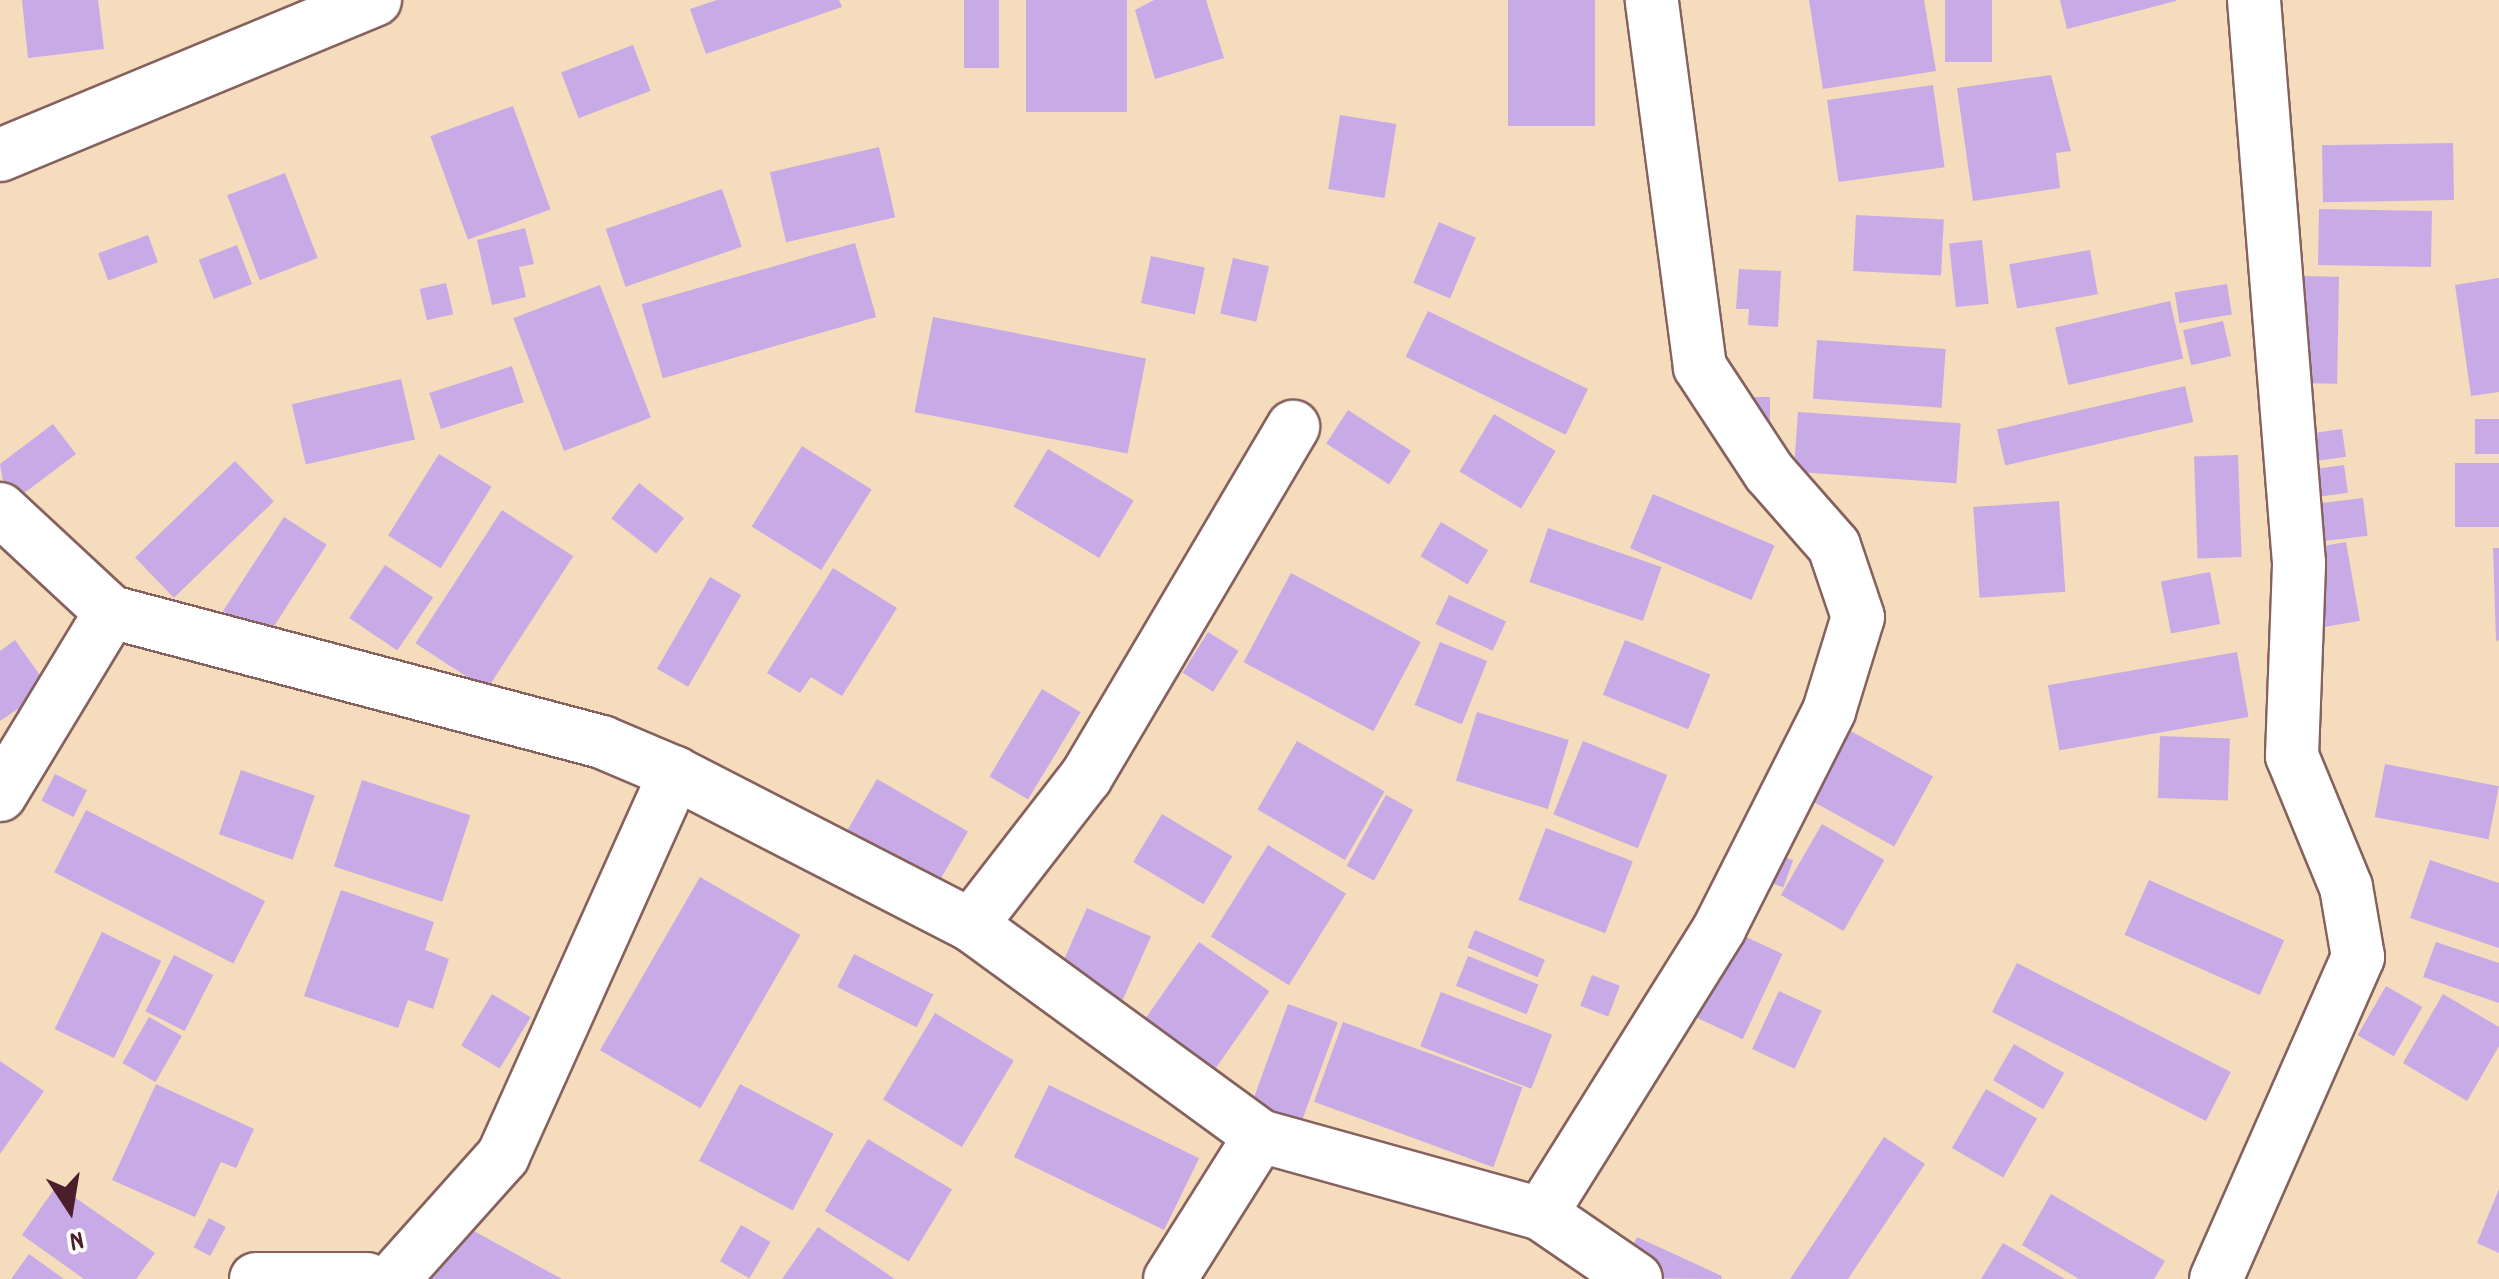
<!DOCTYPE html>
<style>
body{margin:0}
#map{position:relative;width:2499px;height:1279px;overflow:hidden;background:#f4dcbd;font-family:Dekko,sans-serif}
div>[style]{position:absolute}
.building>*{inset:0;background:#c8abe6;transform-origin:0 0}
.roads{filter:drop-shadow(2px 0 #86615e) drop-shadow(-2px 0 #86615e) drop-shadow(0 2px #86615e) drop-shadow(0 -2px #86615e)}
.minor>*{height:52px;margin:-26px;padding:0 26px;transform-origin:26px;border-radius:26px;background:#fff}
span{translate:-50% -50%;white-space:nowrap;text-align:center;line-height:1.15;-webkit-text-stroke:9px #fdfcf7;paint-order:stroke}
.north{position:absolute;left:20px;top:1159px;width:100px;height:100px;-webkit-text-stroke:8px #fdfcf7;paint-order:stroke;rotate:168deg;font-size:28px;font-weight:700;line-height:40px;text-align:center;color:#4a1f2b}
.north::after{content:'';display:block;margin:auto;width:35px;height:45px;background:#4a1f2b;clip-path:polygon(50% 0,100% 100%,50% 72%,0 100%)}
</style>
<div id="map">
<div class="building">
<div style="clip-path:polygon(22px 0,98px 0,104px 49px,28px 58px)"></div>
<div style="clip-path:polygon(717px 0,839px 0,842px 7px,706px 54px,690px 9px)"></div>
<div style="left:964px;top:0;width:35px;height:68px"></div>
<div style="left:1026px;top:0;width:101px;height:112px"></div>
<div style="clip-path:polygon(1154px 0,1206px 0,1224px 58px,1155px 79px,1135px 10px)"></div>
<div style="left:1508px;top:0;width:87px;height:126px"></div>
<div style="clip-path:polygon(1809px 0,1924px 0,1936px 71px,1823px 89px)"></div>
<div style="left:1945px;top:0;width:47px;height:62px"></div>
<div style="clip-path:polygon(2060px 0,2176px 0,2176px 1px,2067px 29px)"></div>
<div style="left:633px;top:45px;width:49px;height:77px;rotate:69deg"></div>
<div style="clip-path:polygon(2051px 75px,2071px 151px,2056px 153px,2060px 188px,1973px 201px,1957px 88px)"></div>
<div style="left:1933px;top:85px;width:83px;height:107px;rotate:82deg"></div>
<div style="left:513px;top:106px;width:110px;height:88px;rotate:70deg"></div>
<div style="left:1340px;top:115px;width:57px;height:75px;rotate:9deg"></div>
<div style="left:2453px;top:143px;width:57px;height:131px;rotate:89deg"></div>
<div style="left:879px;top:147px;width:72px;height:112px;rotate:77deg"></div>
<div style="left:285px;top:173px;width:91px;height:62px;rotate:69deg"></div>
<div style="left:722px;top:189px;width:61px;height:123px;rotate:71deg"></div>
<div style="left:2319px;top:209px;width:113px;height:56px;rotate:1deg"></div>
<div style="left:1856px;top:215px;width:88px;height:56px;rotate:3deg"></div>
<div style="left:1439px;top:222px;width:40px;height:66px;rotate:23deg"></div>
<div style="clip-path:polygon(525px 228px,534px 264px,519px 267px,526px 297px,492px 305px,477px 240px)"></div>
<div style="left:148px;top:235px;width:29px;height:53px;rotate:70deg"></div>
<div style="left:1982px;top:240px;width:64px;height:33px;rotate:84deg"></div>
<div style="left:855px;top:243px;width:77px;height:222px;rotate:74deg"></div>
<div style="left:237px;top:245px;width:42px;height:41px;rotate:69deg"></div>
<div style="left:2090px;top:250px;width:45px;height:82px;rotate:80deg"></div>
<div style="left:1151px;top:256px;width:55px;height:48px;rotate:12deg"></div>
<div style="left:1233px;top:258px;width:37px;height:57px;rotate:13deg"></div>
<div style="clip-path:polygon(1739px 269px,1781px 271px,1778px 327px,1748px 325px,1749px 309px,1736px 309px)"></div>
<div style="left:2298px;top:276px;width:41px;height:107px;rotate:1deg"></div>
<div style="clip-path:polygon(2499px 278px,2499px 392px,2471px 396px,2455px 285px)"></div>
<div style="left:446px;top:283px;width:32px;height:27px;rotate:77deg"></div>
<div style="left:2227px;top:284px;width:31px;height:53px;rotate:81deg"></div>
<div style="left:600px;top:285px;width:142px;height:93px;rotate:69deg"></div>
<div style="left:2170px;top:301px;width:59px;height:118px;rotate:77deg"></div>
<div style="left:1428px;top:311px;width:178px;height:51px;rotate:26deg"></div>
<div style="left:933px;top:317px;width:217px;height:97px;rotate:11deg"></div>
<div style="left:2223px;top:321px;width:36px;height:41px;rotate:77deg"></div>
<div style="left:1817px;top:340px;width:129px;height:59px;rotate:4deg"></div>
<div style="left:512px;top:366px;width:38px;height:87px;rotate:72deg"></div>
<div style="left:401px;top:379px;width:62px;height:112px;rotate:77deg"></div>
<div style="left:2185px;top:386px;width:37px;height:193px;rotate:77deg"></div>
<div style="clip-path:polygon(1728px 397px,1770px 397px,1770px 429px)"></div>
<div style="left:1348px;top:410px;width:75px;height:40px;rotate:33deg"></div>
<div style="left:1798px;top:412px;width:163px;height:60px;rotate:4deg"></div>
<div style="left:1494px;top:414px;width:72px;height:67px;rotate:31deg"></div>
<div style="left:2499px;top:419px;width:35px;height:24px;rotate:90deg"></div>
<div style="clip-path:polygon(53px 424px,76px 454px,7px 506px,0 464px)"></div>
<div style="left:2342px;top:429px;width:28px;height:39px;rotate:82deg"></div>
<div style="left:802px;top:446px;width:82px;height:95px;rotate:32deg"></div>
<div style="left:1048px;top:449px;width:100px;height:67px;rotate:31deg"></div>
<div style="left:439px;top:454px;width:62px;height:96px;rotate:32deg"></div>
<div style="left:2238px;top:455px;width:102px;height:44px;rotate:88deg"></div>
<div style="left:235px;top:461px;width:56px;height:139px;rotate:46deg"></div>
<div style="left:2499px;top:463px;width:64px;height:44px;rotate:90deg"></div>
<div style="left:2344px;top:465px;width:28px;height:42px;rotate:82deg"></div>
<div style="left:639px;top:483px;width:57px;height:45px;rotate:38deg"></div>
<div style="left:1653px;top:494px;width:132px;height:59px;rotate:23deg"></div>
<div style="left:2363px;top:498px;width:38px;height:60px;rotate:83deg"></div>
<div style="left:2059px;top:501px;width:91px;height:86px;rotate:86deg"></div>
<div style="left:502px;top:510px;width:85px;height:159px;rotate:33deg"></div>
<div style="left:284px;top:517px;width:51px;height:112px;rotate:33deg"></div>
<div style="left:1441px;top:522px;width:55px;height:40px;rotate:31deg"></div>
<div style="left:1548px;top:528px;width:120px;height:57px;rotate:19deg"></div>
<div style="left:2346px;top:542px;width:80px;height:42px;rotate:80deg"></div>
<div style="clip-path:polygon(2493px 548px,2499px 548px,2499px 640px,2496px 641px)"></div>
<div style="left:385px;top:565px;width:58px;height:64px;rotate:34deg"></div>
<div style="clip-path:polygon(833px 568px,897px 608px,842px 696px,811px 677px,800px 693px,767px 673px)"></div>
<div style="left:2210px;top:572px;width:53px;height:50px;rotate:79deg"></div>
<div style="left:1291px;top:573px;width:147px;height:101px;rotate:28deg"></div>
<div style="left:710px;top:577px;width:36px;height:106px;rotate:30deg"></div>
<div style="left:1449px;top:595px;width:63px;height:32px;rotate:25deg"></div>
<div style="left:1208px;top:632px;width:36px;height:48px;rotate:32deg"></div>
<div style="clip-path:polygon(15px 640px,49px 688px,0 721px,0 651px)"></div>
<div style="left:1625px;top:640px;width:92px;height:59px;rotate:22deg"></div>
<div style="left:1440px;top:642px;width:51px;height:68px;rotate:22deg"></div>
<div style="left:2237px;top:652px;width:66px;height:192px;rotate:80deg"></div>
<div style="left:1042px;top:689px;width:45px;height:102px;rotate:31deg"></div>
<div style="left:1477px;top:712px;width:96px;height:72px;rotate:17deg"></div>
<div style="left:1849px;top:730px;width:96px;height:80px;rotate:29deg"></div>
<div style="left:2160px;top:736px;width:70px;height:62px;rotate:2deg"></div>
<div style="left:1297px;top:741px;width:101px;height:79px;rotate:30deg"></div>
<div style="left:1583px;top:741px;width:91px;height:79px;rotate:22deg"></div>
<div style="left:2385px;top:764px;width:116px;height:54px;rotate:11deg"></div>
<div style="left:241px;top:770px;width:78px;height:68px;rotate:19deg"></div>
<div style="left:55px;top:774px;width:36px;height:30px;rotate:27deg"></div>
<div style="left:877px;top:779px;width:105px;height:95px;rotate:30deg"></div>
<div style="left:362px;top:780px;width:114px;height:91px;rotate:18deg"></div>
<div style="left:1386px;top:795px;width:31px;height:81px;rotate:29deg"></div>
<div style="left:86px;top:810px;width:201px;height:70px;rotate:27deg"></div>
<div style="left:1162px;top:814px;width:82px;height:56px;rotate:31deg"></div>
<div style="left:1822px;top:824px;width:72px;height:82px;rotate:30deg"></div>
<div style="left:1546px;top:828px;width:93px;height:77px;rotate:21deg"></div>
<div style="left:1268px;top:845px;width:92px;height:108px;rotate:32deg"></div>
<div style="left:1765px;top:850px;width:30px;height:29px;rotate:20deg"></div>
<div style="clip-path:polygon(2430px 860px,2499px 883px,2499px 948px,2410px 918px)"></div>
<div style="left:700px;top:877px;width:116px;height:200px;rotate:30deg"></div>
<div style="left:2149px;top:880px;width:148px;height:60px;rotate:24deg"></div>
<div style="clip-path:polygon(341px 890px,434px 922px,425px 950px,449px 959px,433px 1009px,408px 1000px,398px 1028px,304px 996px)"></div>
<div style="left:1087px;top:908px;width:70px;height:95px;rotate:24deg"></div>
<div style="left:1729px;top:929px;width:59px;height:94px;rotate:25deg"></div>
<div style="left:1475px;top:930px;width:76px;height:19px;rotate:23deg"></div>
<div style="left:102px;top:932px;width:66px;height:108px;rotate:26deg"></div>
<div style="left:1199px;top:942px;width:86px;height:102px;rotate:35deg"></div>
<div style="clip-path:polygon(2436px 942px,2499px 963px,2499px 1003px,2423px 977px)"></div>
<div style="left:854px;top:954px;width:89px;height:37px;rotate:27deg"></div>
<div style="left:174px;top:955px;width:44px;height:63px;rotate:27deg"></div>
<div style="left:1468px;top:956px;width:76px;height:32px;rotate:22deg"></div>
<div style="left:2017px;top:963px;width:240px;height:55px;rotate:27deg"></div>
<div style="left:1592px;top:975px;width:30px;height:33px;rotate:21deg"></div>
<div style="left:2386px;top:986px;width:42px;height:57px;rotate:30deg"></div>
<div style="left:1779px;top:991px;width:47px;height:64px;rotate:25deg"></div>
<div style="left:1441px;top:992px;width:119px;height:58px;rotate:21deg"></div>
<div style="left:492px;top:994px;width:45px;height:60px;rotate:31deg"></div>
<div style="clip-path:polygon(2443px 994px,2499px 1027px,2499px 1046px,2467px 1101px,2403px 1063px)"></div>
<div style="left:1288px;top:1004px;width:53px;height:115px;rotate:20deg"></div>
<div style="left:935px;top:1013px;width:92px;height:101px;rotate:31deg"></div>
<div style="left:149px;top:1017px;width:38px;height:53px;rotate:30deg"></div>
<div style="left:1343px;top:1022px;width:191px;height:85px;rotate:20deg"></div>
<div style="left:2014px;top:1044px;width:58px;height:42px;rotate:30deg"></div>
<div style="clip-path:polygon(0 1061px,44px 1091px,0 1154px)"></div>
<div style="clip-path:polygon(156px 1084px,254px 1129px,236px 1168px,221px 1162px,195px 1217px,112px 1180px)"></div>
<div style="left:740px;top:1084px;width:106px;height:87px;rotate:28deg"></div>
<div style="left:1049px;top:1085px;width:167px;height:80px;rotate:26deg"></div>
<div style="left:1986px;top:1089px;width:59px;height:68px;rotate:30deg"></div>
<div style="clip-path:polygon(1884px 1137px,1925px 1164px,1848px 1279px,1790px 1279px)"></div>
<div style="left:868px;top:1139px;width:98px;height:84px;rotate:31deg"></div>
<div style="clip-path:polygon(57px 1185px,155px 1253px,136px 1279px,84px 1279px,22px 1235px)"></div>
<div style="clip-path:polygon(2499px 1189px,2499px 1253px,2477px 1243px)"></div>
<div style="clip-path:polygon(2051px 1194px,2165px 1261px,2154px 1279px,2079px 1279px,2022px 1245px)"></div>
<div style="left:209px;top:1218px;width:19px;height:33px;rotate:28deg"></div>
<div style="clip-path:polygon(459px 1223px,562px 1279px,428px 1279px)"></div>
<div style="left:741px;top:1225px;width:34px;height:42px;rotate:30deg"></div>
<div style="clip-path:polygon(818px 1227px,895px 1279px,782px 1279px)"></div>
<div style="clip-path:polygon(1637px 1237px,1722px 1276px,1721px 1279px,1617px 1278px)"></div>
<div style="clip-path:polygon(2003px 1243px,2065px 1279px,1981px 1279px)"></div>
<div style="clip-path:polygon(29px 1254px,64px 1279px,11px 1279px)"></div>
</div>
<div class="roads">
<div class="minor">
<div style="left:0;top:155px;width:406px;rotate:-22.5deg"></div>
<div style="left:0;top:509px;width:151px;rotate:42.9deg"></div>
<div style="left:111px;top:612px;width:508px;rotate:14.83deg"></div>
<div style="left:602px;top:742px;width:79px;rotate:23deg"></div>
<div style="left:675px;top:773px;width:333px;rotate:27.2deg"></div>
<div style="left:971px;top:925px;width:358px;rotate:36.1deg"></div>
<div style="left:1260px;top:1136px;width:292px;rotate:15.5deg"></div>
<div style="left:1541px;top:1214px;width:115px;rotate:34.4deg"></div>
<div style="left:0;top:795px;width:214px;rotate:-58.8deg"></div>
<div style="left:971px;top:925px;width:187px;rotate:-52.2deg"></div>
<div style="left:1086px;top:777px;width:407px;rotate:-59.4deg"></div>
<div style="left:1541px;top:1214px;width:338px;rotate:-58deg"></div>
<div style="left:1720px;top:927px;width:242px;rotate:-63.2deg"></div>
<div style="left:1829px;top:711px;width:98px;rotate:-72.9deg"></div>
<div style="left:1858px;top:617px;width:75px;rotate:-108.7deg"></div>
<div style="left:1834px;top:546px;width:98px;rotate:-131.3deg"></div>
<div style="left:1769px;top:472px;width:126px;rotate:-123.3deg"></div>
<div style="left:1700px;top:367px;width:370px;rotate:-97.5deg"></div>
<div style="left:256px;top:1279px;width:111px"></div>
<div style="left:393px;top:1279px;width:165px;rotate:-48.2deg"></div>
<div style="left:503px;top:1156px;width:420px;rotate:-65.8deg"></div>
<div style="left:1170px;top:1279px;width:169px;rotate:-57.8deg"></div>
<div style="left:2216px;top:1279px;width:352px;rotate:-66.2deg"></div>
<div style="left:2358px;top:957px;width:71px;rotate:-99.7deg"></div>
<div style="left:2346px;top:887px;width:142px;rotate:-112.4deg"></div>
<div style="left:2292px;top:756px;width:193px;rotate:-87.9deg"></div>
<div style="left:2299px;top:563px;width:565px;rotate:-94.57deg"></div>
</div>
</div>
<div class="north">N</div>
</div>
